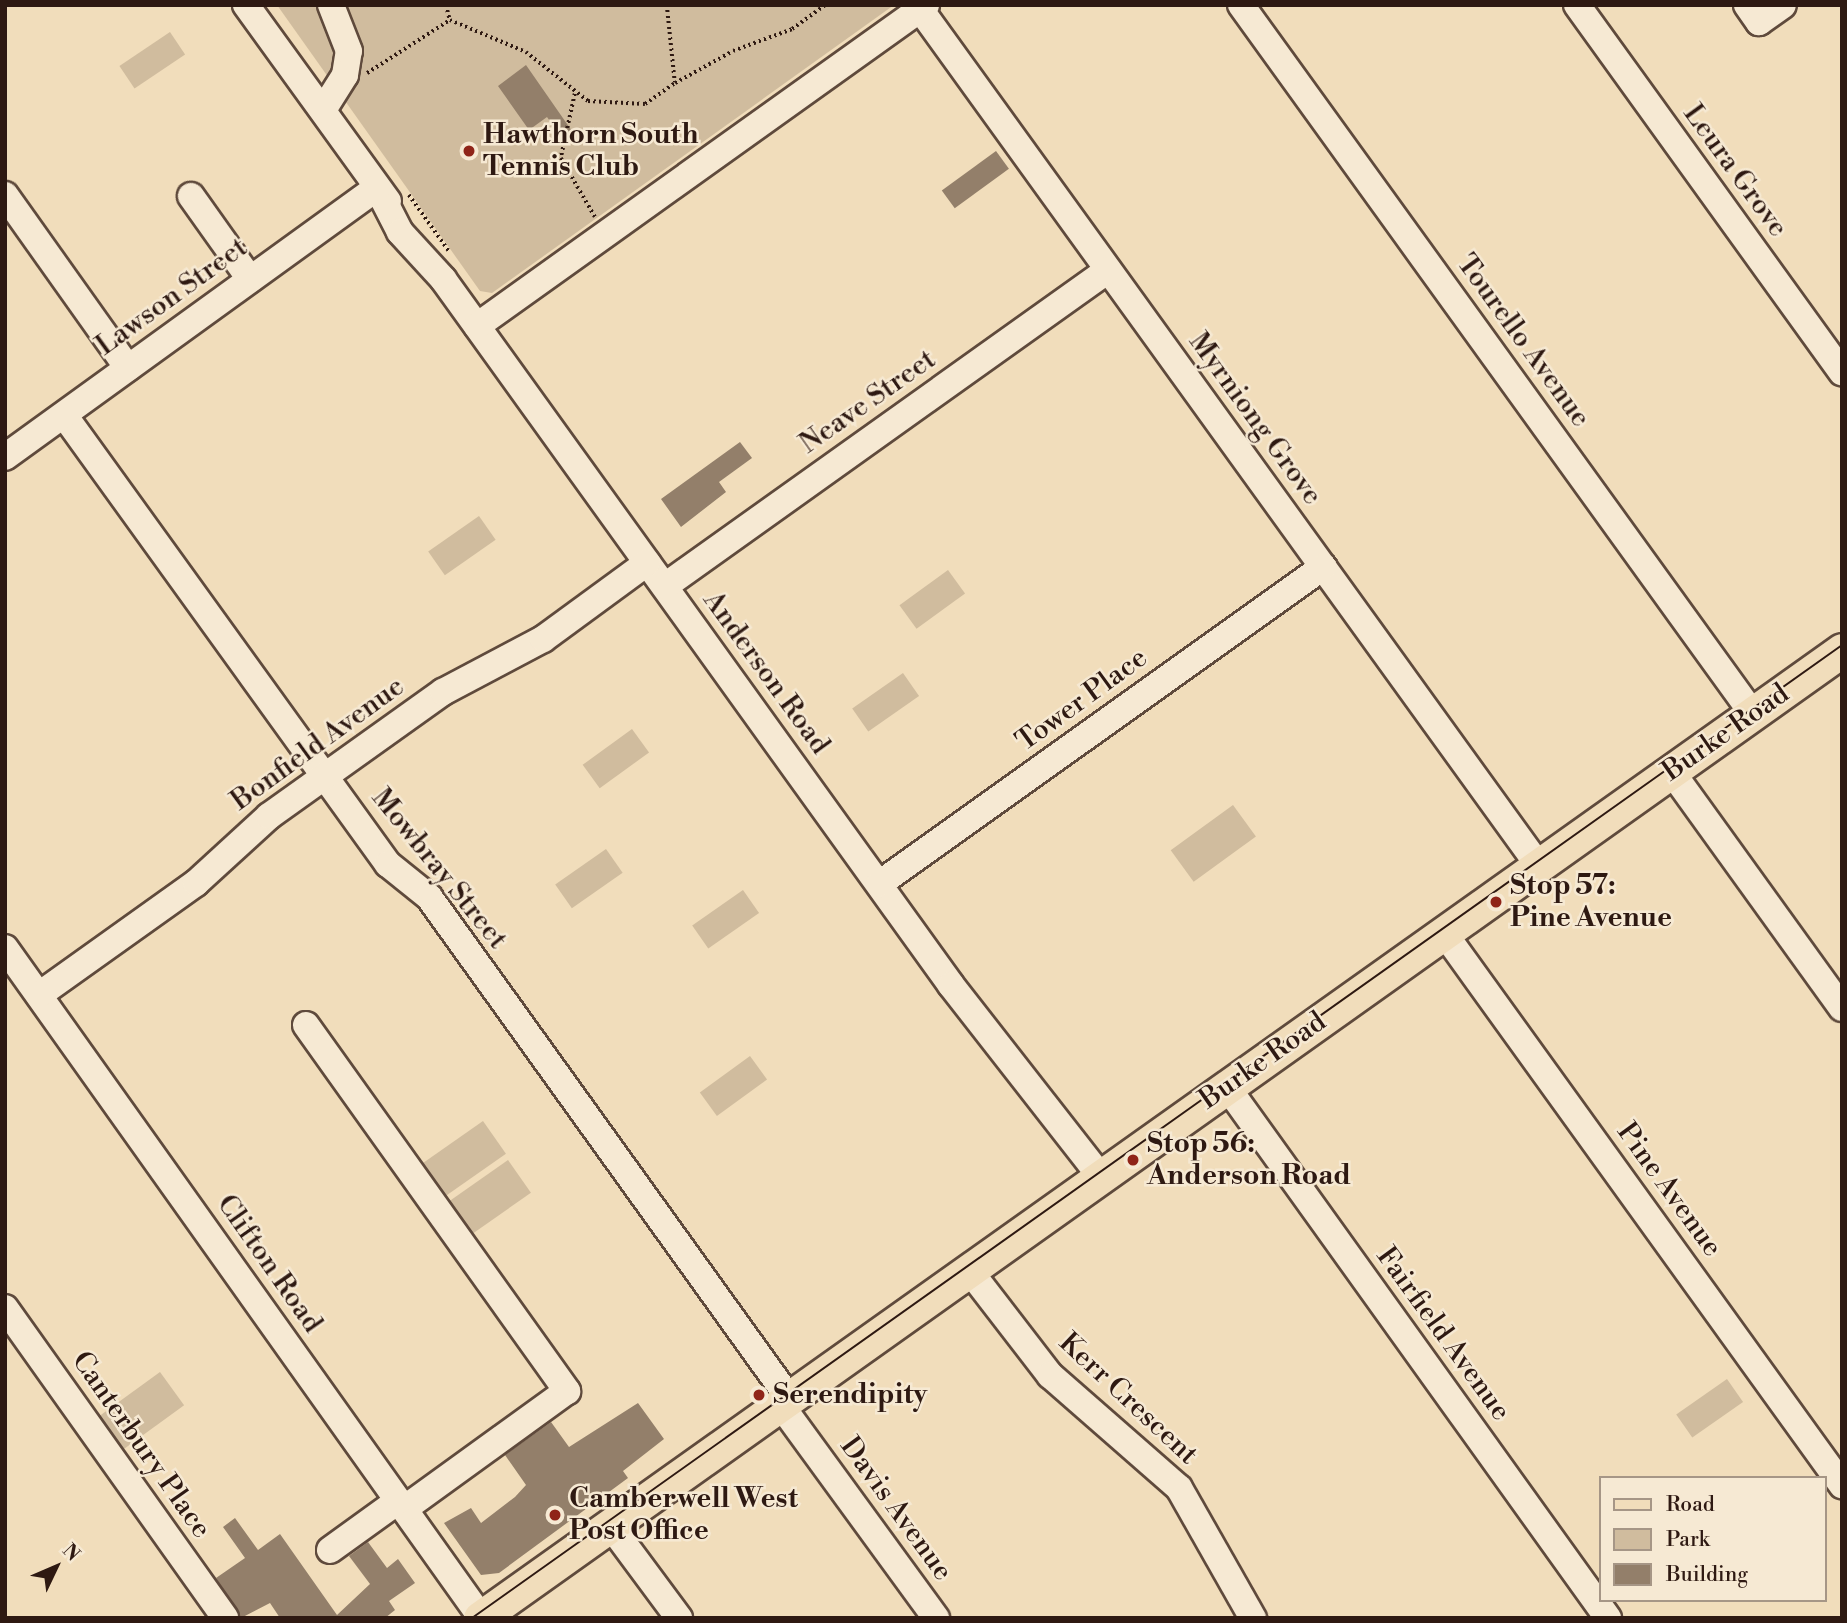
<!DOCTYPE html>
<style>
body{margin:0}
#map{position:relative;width:1847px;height:1623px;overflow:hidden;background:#f1ddbb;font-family:"Libre Bodoni",serif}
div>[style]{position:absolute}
.green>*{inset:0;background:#d0bc9e;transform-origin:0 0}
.building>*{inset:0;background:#937f6a;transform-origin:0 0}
.path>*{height:3.5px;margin-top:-1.75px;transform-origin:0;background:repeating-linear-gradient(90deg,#2e1912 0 2px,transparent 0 5.5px)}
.roads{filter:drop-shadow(2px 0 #5f4a3c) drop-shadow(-2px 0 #5f4a3c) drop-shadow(0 2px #5f4a3c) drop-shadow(0 -2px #5f4a3c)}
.minor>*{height:26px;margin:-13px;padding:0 13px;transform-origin:13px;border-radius:13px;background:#f6e9d3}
.major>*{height:33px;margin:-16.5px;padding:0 16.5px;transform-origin:16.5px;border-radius:16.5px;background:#f1ddbb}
.tram>*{height:2px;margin:-1px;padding:0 1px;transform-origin:1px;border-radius:1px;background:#2e1912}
.dots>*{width:19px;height:19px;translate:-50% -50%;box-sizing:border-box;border:4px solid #f6e9d3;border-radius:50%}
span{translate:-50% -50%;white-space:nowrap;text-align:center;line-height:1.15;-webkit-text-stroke:5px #f6e9d3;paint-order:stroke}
.poi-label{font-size:28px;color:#2e1912;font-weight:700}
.left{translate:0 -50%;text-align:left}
.street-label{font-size:28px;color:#2e1912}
.frame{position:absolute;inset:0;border:7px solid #2e1912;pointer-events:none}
.legend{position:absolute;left:1599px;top:1476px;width:228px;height:126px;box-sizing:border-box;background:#f6e9d3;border:2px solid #a69686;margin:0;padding:9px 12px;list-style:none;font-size:21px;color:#2e1912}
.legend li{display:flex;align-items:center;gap:14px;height:35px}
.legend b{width:35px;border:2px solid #a69686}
.north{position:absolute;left:21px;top:1532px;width:70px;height:70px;-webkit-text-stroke:5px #f6e9d3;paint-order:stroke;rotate:46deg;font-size:19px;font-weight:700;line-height:28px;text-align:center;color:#2e1912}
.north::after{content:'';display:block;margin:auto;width:24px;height:32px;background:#2e1912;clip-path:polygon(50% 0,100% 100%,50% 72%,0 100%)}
</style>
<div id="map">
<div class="green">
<div style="clip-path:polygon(277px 5px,894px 5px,492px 293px,480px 291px)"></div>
<div style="left:170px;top:32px;width:27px;height:61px;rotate:56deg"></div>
<div style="left:479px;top:516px;width:29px;height:62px;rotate:55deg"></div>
<div style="left:948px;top:570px;width:29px;height:60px;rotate:54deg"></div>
<div style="left:903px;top:673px;width:28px;height:62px;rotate:55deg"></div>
<div style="left:632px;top:729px;width:29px;height:61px;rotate:54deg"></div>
<div style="left:1233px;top:805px;width:39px;height:77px;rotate:54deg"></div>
<div style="left:606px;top:849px;width:29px;height:62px;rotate:55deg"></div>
<div style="left:743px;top:890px;width:28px;height:62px;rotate:55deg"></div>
<div style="left:750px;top:1056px;width:29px;height:62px;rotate:54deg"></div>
<div style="left:483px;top:1121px;width:40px;height:78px;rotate:55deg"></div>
<div style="left:508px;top:1160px;width:40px;height:77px;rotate:55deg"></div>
<div style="left:160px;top:1372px;width:41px;height:77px;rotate:54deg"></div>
<div style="left:1727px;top:1379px;width:28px;height:62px;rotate:55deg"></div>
</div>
<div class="building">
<div style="clip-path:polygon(526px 65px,574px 134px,564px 141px,547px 117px,529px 130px,498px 86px)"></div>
<div style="left:996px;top:151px;width:22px;height:67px;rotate:54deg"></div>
<div style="clip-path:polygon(740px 442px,752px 458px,719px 482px,726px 492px,681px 527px,661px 499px)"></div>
<div style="clip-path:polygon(638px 1403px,664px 1439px,623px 1471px,628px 1478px,499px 1573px,481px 1575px,444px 1523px,471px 1508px,481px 1523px,515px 1497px,526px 1485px,505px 1455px,551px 1422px,569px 1447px)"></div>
<div style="clip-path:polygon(235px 1518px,258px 1550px,280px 1534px,337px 1615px,370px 1584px,349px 1556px,368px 1542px,387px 1568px,398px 1559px,415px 1583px,389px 1601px,395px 1610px,385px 1618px,280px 1618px,270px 1603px,241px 1618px,216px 1578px,245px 1558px,223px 1527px)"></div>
</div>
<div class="path">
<div style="left:446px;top:5px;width:16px;rotate:75deg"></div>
<div style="left:667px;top:5px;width:78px;rotate:84.1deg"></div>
<div style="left:675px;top:83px;width:66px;rotate:-28.9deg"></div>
<div style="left:733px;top:51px;width:63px;rotate:-20.4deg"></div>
<div style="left:792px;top:29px;width:41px;rotate:-36deg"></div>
<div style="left:367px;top:73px;width:98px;rotate:-32.6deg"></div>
<div style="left:450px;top:20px;width:82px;rotate:22.8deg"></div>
<div style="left:526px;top:52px;width:79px;rotate:38.3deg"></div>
<div style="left:588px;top:101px;width:57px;rotate:3deg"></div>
<div style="left:645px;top:104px;width:37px;rotate:-35deg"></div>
<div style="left:575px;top:94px;width:66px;rotate:102.3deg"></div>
<div style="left:561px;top:158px;width:68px;rotate:60deg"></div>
<div style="left:409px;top:195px;width:69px;rotate:54.5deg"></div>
</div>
<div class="roads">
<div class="minor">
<div style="left:246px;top:5px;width:242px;rotate:54.1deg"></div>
<div style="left:1241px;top:5px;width:875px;rotate:54.17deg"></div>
<div style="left:1577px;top:5px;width:453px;rotate:54.2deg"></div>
<div style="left:1747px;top:5px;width:21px;rotate:55deg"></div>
<div style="left:1759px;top:22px;width:29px;rotate:-35deg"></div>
<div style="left:920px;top:9px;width:1057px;rotate:54.16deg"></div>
<div style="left:323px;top:110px;width:41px;rotate:-57.8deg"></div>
<div style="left:345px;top:75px;width:24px;rotate:-81deg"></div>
<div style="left:349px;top:51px;width:49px;rotate:-111.4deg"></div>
<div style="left:379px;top:191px;width:46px;rotate:62.9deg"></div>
<div style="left:400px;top:232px;width:64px;rotate:47.5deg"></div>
<div style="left:443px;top:279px;width:870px;rotate:54.26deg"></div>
<div style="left:951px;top:985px;width:244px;rotate:52deg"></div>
<div style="left:5px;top:195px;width:212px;rotate:54.6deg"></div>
<div style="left:191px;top:196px;width:102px;rotate:54.6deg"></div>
<div style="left:477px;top:326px;width:552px;rotate:-35.56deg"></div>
<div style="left:64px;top:415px;width:554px;rotate:54.19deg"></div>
<div style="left:388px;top:864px;width:53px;rotate:38.8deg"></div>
<div style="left:429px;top:897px;width:617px;rotate:54.3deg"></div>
<div style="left:5px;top:457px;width:459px;rotate:-35.9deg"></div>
<div style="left:665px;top:586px;width:544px;rotate:-35.5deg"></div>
<div style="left:1671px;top:771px;width:292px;rotate:54.2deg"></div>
<div style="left:879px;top:884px;width:546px;rotate:-35.53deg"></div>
<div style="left:1444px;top:933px;width:681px;rotate:54.21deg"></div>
<div style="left:5px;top:948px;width:821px;rotate:54.57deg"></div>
<div style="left:39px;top:995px;width:193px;rotate:-35.5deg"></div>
<div style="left:196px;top:883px;width:99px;rotate:-42.5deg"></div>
<div style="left:269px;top:816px;width:214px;rotate:-35.5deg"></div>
<div style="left:443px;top:692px;width:113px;rotate:-27.9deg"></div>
<div style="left:543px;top:639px;width:129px;rotate:-36.2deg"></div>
<div style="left:306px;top:1025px;width:450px;rotate:54.5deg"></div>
<div style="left:567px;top:1391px;width:201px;rotate:144.1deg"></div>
<div style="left:1227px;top:1087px;width:654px;rotate:54.34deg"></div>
<div style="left:969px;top:1270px;width:133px;rotate:52.4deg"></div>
<div style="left:1050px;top:1375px;width:171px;rotate:41.2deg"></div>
<div style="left:1179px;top:1488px;width:150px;rotate:60.4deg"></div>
<div style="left:5px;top:1308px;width:380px;rotate:54.6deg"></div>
<div style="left:780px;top:1404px;width:265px;rotate:53.9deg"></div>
<div style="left:610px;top:1525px;width:116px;rotate:53.4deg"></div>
<div style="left:330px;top:1550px;width:84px;rotate:-35.8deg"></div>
</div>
<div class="major">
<div style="left:480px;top:1618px;width:1671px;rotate:-35.4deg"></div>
</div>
</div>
<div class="tram">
<div style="left:472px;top:1618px;width:1680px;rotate:-35.38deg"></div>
</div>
<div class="dots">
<div style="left:469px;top:151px;background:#8f2418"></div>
<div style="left:1496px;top:902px;background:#8f2418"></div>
<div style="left:1133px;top:1160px;background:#8f2418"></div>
<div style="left:759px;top:1395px;background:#8f2418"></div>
<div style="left:555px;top:1515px;background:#8f2418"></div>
</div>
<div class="poi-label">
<span class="left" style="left:483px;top:151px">Hawthorn South<br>Tennis Club</span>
<span class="left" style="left:1510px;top:902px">Stop 57:<br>Pine Avenue</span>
<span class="left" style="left:1147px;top:1160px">Stop 56:<br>Anderson Road</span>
<span class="left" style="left:773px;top:1395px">Serendipity</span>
<span class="left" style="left:569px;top:1515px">Camberwell West<br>Post Office</span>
</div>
<div class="street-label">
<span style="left:1735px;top:171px;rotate:54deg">Leura Grove</span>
<span style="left:172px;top:297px;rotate:-36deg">Lawson Street</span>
<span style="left:1523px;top:341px;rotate:54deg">Tourello Avenue</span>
<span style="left:868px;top:402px;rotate:-35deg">Neave Street</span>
<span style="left:1255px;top:419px;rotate:54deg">Myrniong Grove</span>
<span style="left:766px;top:673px;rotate:54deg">Anderson Road</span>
<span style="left:1082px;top:700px;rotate:-36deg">Tower Place</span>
<span style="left:1726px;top:733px;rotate:-35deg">Burke Road</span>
<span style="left:318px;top:744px;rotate:-36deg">Bonfield Avenue</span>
<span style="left:439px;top:869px;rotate:51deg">Mowbray Street</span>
<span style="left:1263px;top:1061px;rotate:-35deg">Burke Road</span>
<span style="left:1669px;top:1190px;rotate:54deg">Pine Avenue</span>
<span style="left:269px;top:1264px;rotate:55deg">Clifton Road</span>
<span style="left:1443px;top:1334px;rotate:54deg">Fairfield Avenue</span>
<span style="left:1128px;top:1399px;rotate:43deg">Kerr Crescent</span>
<span style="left:141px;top:1445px;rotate:55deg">Canterbury Place</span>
<span style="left:896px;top:1509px;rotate:54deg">Davis Avenue</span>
</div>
<div class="frame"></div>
<ul class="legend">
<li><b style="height:9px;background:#f1ddbb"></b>Road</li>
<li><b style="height:19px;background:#d0bc9e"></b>Park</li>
<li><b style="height:19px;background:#937f6a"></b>Building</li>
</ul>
<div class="north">N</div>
</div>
